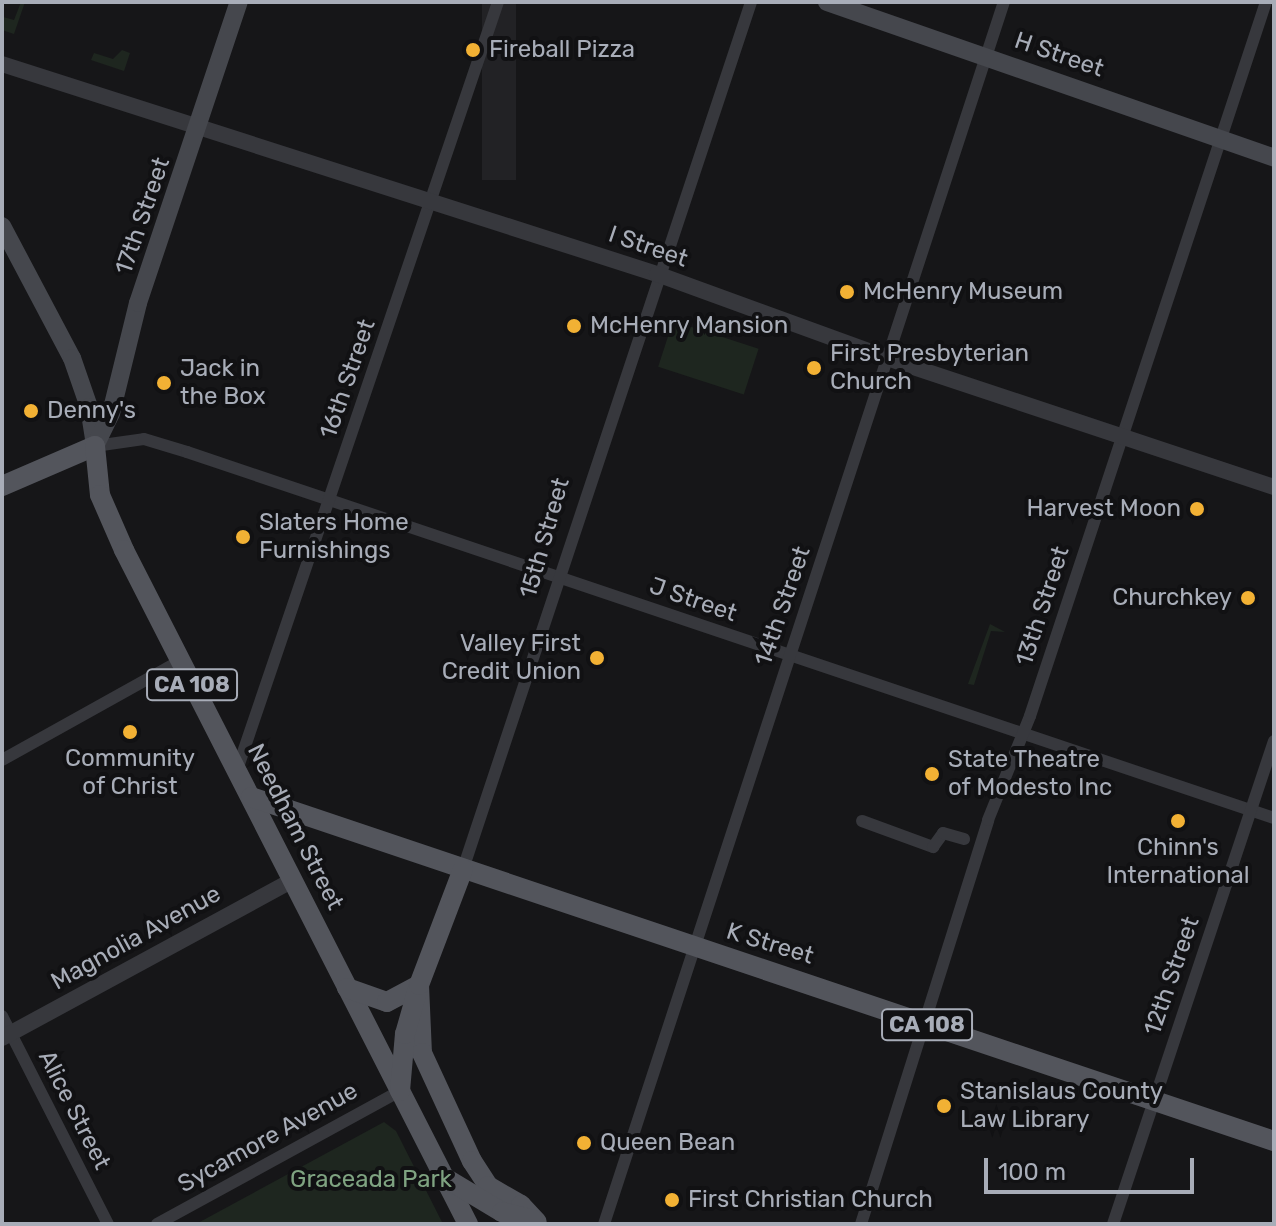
<!DOCTYPE html>
<style>
body{margin:0}
#map{position:relative;width:1276px;height:1226px;overflow:hidden;background:#161618;font-family:Rubik,sans-serif}
div>[style]{position:absolute}
.built>*{inset:0;background:#222225;transform-origin:0 0}
.green>*{inset:0;background:#1e261f;transform-origin:0 0}
.minor>*{height:12px;margin:-6px;padding:0 6px;transform-origin:6px;border-radius:6px;background:#37383d}
.tertiary>*{height:16px;margin:-8px;padding:0 8px;transform-origin:8px;border-radius:8px;background:#37383d}
.secondary>*{height:18px;margin:-9px;padding:0 9px;transform-origin:9px;border-radius:9px;background:#45474d}
.primary>*{height:20px;margin:-10px;padding:0 10px;transform-origin:10px;border-radius:10px;background:#53555c}
.dots>*{width:22px;height:22px;translate:-50% -50%;box-sizing:border-box;border:4px solid #111113;border-radius:50%}
span{translate:-50% -50%;white-space:nowrap;text-align:center;line-height:1.15;-webkit-text-stroke:8px #111113;paint-order:stroke}
.shield-label span{padding:2px 6px;background:#111113;border:2px solid;border-radius:6px;-webkit-text-stroke-width:0}
.shield-label{font-size:22px;color:#a8adb8;font-weight:700}
.poi-label{font-size:24px;color:#a8adb8}
.left{translate:0 -50%;text-align:left}
.right{translate:-100% -50%;text-align:right}
.street-label{font-size:24px;color:#a8adb8}
.park-label{font-size:24px;color:#7fa381}
.frame{position:absolute;inset:0;border:4px solid #a8adb8;pointer-events:none}
.scale{position:absolute;left:984px;top:1158px;width:210px;height:36px;box-sizing:border-box;border:4px solid #a8adb8;border-top:0;padding-left:10px;font-size:24px;line-height:28px;white-space:nowrap;color:#a8adb8;-webkit-text-stroke:6px #111113;paint-order:stroke}
</style>
<div id="map">
<div class="built">
<div style="left:482px;top:2px;width:34px;height:178px"></div>
</div>
<div class="green">
<div style="clip-path:polygon(21px 2px,25px 2px,14px 34px,2px 30px,3px 17px,14px 20px)"></div>
<div style="clip-path:polygon(122px 50px,130px 53px,124px 71px,91px 60px,94px 53px,113px 59px)"></div>
<div style="left:673px;top:321px;width:90px;height:48px;rotate:18deg"></div>
<div style="clip-path:polygon(990px 624px,1005px 632px,991px 631px,974px 685px,968px 684px)"></div>
<div style="clip-path:polygon(384px 1122px,396px 1131px,443px 1224px,196px 1224px)"></div>
</div>
<div class="minor">
<div style="left:95px;top:446px;width:49px;rotate:-8.1deg"></div>
<div style="left:144px;top:439px;width:45px;rotate:16.8deg"></div>
<div style="left:187px;top:452px;width:1147px;rotate:18.61deg"></div>
<div style="left:2px;top:760px;width:204px;rotate:-29.1deg"></div>
<div style="left:237px;top:770px;width:811px;rotate:-71.23deg"></div>
<div style="left:862px;top:821px;width:76px;rotate:20.1deg"></div>
<div style="left:933px;top:847px;width:17px;rotate:-54deg"></div>
<div style="left:943px;top:833px;width:22px;rotate:16deg"></div>
<div style="left:463px;top:869px;width:914px;rotate:-71.62deg"></div>
<div style="left:2px;top:1016px;width:233px;rotate:63deg"></div>
<div style="left:157px;top:1224px;width:277px;rotate:-28.7deg"></div>
<div style="left:604px;top:1224px;width:1286px;rotate:-71.88deg"></div>
<div style="left:861px;top:1224px;width:423px;rotate:-72.5deg"></div>
<div style="left:988px;top:820px;width:112px;rotate:-68deg"></div>
<div style="left:1030px;top:716px;width:752px;rotate:-71.71deg"></div>
<div style="left:1113px;top:1224px;width:509px;rotate:-71.57deg"></div>
</div>
<div class="tertiary">
<div style="left:2px;top:64px;width:688px;rotate:17.78deg"></div>
<div style="left:657px;top:274px;width:269px;rotate:20deg"></div>
<div style="left:910px;top:366px;width:384px;rotate:18.4deg"></div>
<div style="left:2px;top:1038px;width:331px;rotate:-28.5deg"></div>
</div>
<div class="secondary">
<div style="left:827px;top:2px;width:473px;rotate:19.2deg"></div>
<div style="left:2px;top:226px;width:149px;rotate:62.1deg"></div>
<div style="left:72px;top:358px;width:52px;rotate:70.9deg"></div>
<div style="left:89px;top:407px;width:39px;rotate:81deg"></div>
<div style="left:95px;top:446px;width:37px;rotate:-64deg"></div>
<div style="left:111px;top:413px;width:113px;rotate:-76.2deg"></div>
<div style="left:138px;top:303px;width:317px;rotate:-71.5deg"></div>
</div>
<div class="primary">
<div style="left:2px;top:486px;width:101px;rotate:-23.3deg"></div>
<div style="left:95px;top:446px;width:49px;rotate:84.2deg"></div>
<div style="left:100px;top:495px;width:60px;rotate:66.4deg"></div>
<div style="left:124px;top:550px;width:757px;rotate:62.96deg"></div>
<div style="left:251px;top:797px;width:1079px;rotate:18.59deg"></div>
<div style="left:347px;top:988px;width:42px;rotate:19.3deg"></div>
<div style="left:387px;top:1002px;width:36px;rotate:-28deg"></div>
<div style="left:419px;top:985px;width:68px;rotate:87.5deg"></div>
<div style="left:422px;top:1053px;width:119px;rotate:65.2deg"></div>
<div style="left:472px;top:1161px;width:30px;rotate:57deg"></div>
<div style="left:488px;top:1186px;width:38px;rotate:30deg"></div>
<div style="left:521px;top:1205px;width:23px;rotate:47deg"></div>
<div style="left:400px;top:1091px;width:57px;rotate:-85deg"></div>
<div style="left:405px;top:1034px;width:51px;rotate:-74.1deg"></div>
<div style="left:419px;top:985px;width:124px;rotate:-69.2deg"></div>
<div style="left:447px;top:1179px;width:64px;rotate:31deg"></div>
<div style="left:502px;top:1212px;width:32px;rotate:14deg"></div>
</div>
<div class="dots">
<div style="left:473px;top:50px;background:#f2b134"></div>
<div style="left:847px;top:292px;background:#f2b134"></div>
<div style="left:574px;top:326px;background:#f2b134"></div>
<div style="left:814px;top:368px;background:#f2b134"></div>
<div style="left:164px;top:383px;background:#f2b134"></div>
<div style="left:31px;top:411px;background:#f2b134"></div>
<div style="left:1197px;top:509px;background:#f2b134"></div>
<div style="left:243px;top:537px;background:#f2b134"></div>
<div style="left:1248px;top:598px;background:#f2b134"></div>
<div style="left:597px;top:658px;background:#f2b134"></div>
<div style="left:130px;top:732px;background:#f2b134"></div>
<div style="left:932px;top:774px;background:#f2b134"></div>
<div style="left:1178px;top:821px;background:#f2b134"></div>
<div style="left:944px;top:1106px;background:#f2b134"></div>
<div style="left:584px;top:1143px;background:#f2b134"></div>
<div style="left:672px;top:1200px;background:#f2b134"></div>
</div>
<div class="shield-label">
<span style="left:192px;top:685px">CA 108</span>
<span style="left:927px;top:1025px">CA 108</span>
</div>
<div class="poi-label">
<span class="left" style="left:489px;top:50px">Fireball Pizza</span>
<span class="left" style="left:863px;top:292px">McHenry Museum</span>
<span class="left" style="left:590px;top:326px">McHenry Mansion</span>
<span class="left" style="left:830px;top:368px">First Presbyterian<br>Church</span>
<span class="left" style="left:180px;top:383px">Jack in<br>the Box</span>
<span class="left" style="left:47px;top:411px">Denny's</span>
<span class="right" style="left:1181px;top:509px">Harvest Moon</span>
<span class="left" style="left:259px;top:537px">Slaters Home<br>Furnishings</span>
<span class="right" style="left:1232px;top:598px">Churchkey</span>
<span class="right" style="left:581px;top:658px">Valley First<br>Credit Union</span>
<span style="left:130px;top:773px">Community<br>of Christ</span>
<span class="left" style="left:948px;top:774px">State Theatre<br>of Modesto Inc</span>
<span style="left:1178px;top:862px">Chinn's<br>International</span>
<span class="left" style="left:960px;top:1106px">Stanislaus County<br>Law Library</span>
<span class="left" style="left:600px;top:1143px">Queen Bean</span>
<span class="left" style="left:688px;top:1200px">First Christian Church</span>
</div>
<div class="street-label">
<span style="left:1059px;top:55px;rotate:19deg">H Street</span>
<span style="left:143px;top:216px;rotate:-71deg">17th Street</span>
<span style="left:648px;top:247px;rotate:19deg">I Street</span>
<span style="left:348px;top:379px;rotate:-71deg">16th Street</span>
<span style="left:545px;top:538px;rotate:-74deg">15th Street</span>
<span style="left:693px;top:600px;rotate:19deg">J Street</span>
<span style="left:783px;top:606px;rotate:-71deg">14th Street</span>
<span style="left:1043px;top:606px;rotate:-72deg">13th Street</span>
<span style="left:295px;top:827px;rotate:63deg">Needham Street</span>
<span style="left:136px;top:938px;rotate:-29deg">Magnolia Avenue</span>
<span style="left:770px;top:944px;rotate:17deg">K Street</span>
<span style="left:1172px;top:976px;rotate:-71deg">12th Street</span>
<span style="left:74px;top:1110px;rotate:63deg">Alice Street</span>
<span style="left:268px;top:1138px;rotate:-29deg">Sycamore Avenue</span>
</div>
<div class="park-label">
<span style="left:371px;top:1180px">Graceada Park</span>
</div>
<div class="frame"></div>
<div class="scale">100 m</div>
</div>
